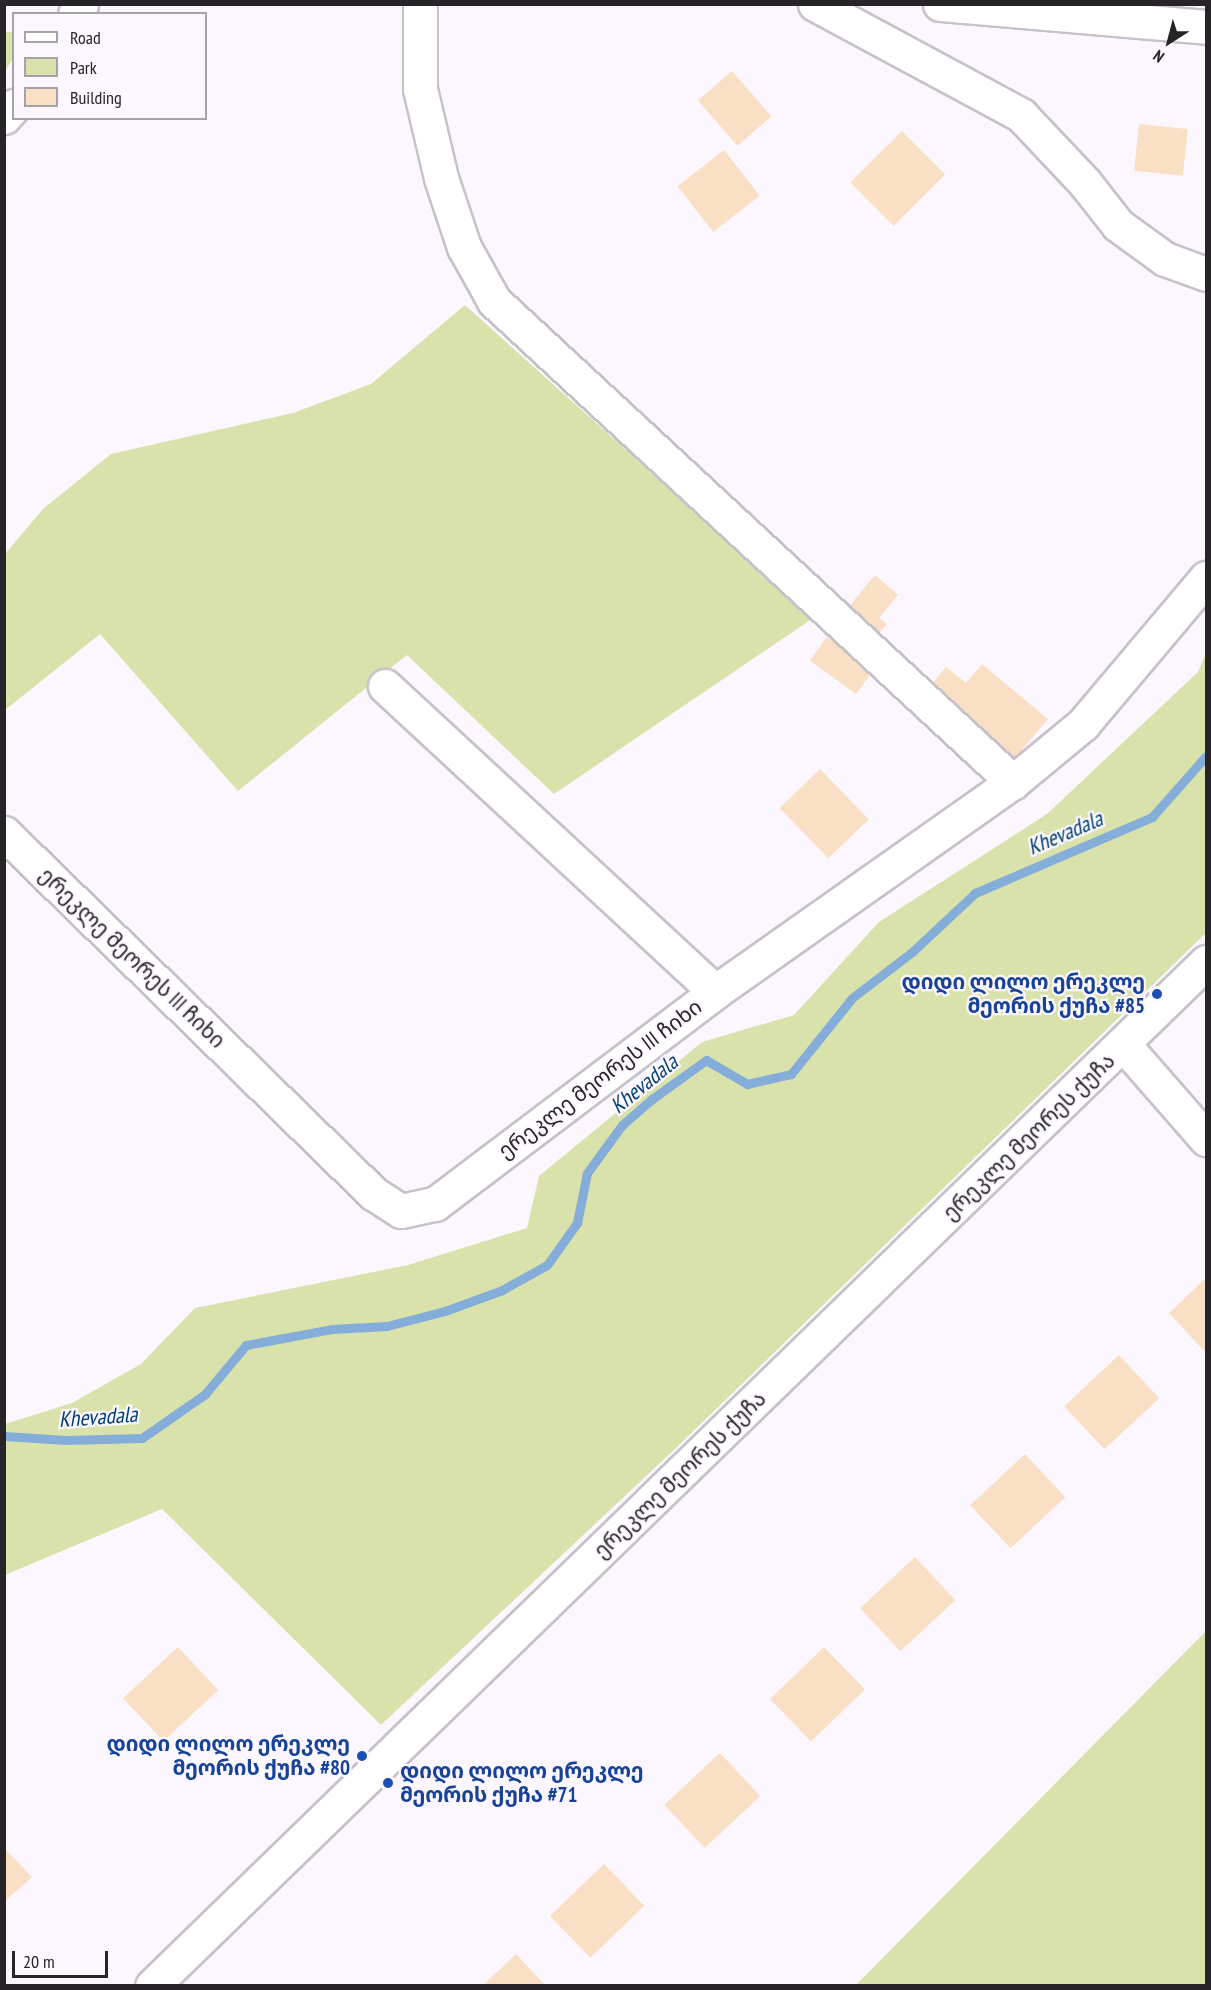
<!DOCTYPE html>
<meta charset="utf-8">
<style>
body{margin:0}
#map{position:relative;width:1211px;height:1990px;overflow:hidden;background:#fcf7fe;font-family:"PT Sans Narrow","Noto Sans Georgian",sans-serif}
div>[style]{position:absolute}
.green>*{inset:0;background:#d9e2ab}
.stream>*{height:9px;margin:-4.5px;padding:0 4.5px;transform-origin:4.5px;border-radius:4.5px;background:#84add9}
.building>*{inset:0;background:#f9dfc3;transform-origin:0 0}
.roads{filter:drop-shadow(2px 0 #c7c1c9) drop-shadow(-2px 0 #c7c1c9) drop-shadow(0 2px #c7c1c9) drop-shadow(0 -2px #c7c1c9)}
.minor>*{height:33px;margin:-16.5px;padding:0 16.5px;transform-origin:16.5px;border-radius:16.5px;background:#fff}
.major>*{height:33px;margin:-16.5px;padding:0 16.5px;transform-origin:16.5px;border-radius:16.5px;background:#fff}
.dots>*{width:16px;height:16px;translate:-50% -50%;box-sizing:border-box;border:3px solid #fcf7fe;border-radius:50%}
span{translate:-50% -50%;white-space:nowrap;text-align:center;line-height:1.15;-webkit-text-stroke:4.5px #fcf7fe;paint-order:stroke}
.street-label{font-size:21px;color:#262427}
.transit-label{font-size:21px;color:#164399;font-weight:700}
.right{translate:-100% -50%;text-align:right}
.left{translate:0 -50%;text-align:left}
.water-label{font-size:22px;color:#004076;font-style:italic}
.frame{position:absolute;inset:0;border:6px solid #262427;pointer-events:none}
.legend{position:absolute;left:12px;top:12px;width:195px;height:108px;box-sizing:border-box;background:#fcf7fe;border:2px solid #a6a3a8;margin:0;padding:8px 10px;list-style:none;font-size:18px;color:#262427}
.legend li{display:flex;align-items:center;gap:12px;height:30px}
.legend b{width:30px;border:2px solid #a6a3a8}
.north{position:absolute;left:1139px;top:12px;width:60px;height:60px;-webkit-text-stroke:4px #fcf7fe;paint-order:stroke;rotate:216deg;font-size:16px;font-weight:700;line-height:24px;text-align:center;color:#262427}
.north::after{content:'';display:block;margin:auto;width:21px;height:27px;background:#262427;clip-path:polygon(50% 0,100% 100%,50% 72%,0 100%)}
.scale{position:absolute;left:12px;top:1951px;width:96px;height:27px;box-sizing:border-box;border:3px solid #262427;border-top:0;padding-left:8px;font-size:18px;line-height:21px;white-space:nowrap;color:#262427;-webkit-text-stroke:4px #fcf7fe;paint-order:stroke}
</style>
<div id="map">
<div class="green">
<div style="clip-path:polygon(5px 32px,13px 32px,14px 57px,5px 71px)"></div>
<div style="clip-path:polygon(465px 305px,813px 618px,554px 794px,407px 655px,238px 791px,100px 634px,5px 710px,5px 554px,43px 509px,111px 454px,293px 413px,371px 384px)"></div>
<div style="clip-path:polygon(1206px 653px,1206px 933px,676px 1448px,381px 1725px,162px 1509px,5px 1575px,5px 1424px,72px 1403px,141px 1364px,195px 1308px,408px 1265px,527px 1228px,539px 1176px,702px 1042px,794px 1015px,879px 922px,1047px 814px,1198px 672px)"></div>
<div style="clip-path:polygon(1206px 1631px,1206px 1985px,856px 1985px)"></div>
</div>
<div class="stream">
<div style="left:4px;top:1436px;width:62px;rotate:3.7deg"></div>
<div style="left:66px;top:1440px;width:76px;rotate:-1.5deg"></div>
<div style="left:142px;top:1438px;width:77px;rotate:-34.9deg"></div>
<div style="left:205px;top:1394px;width:64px;rotate:-50.1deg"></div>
<div style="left:246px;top:1345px;width:87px;rotate:-10.5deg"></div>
<div style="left:332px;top:1329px;width:55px;rotate:-3.1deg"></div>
<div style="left:387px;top:1326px;width:60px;rotate:-14.5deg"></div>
<div style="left:445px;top:1311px;width:61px;rotate:-20.2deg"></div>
<div style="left:502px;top:1290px;width:51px;rotate:-29.1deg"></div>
<div style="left:547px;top:1265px;width:52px;rotate:-54.5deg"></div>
<div style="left:577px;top:1223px;width:51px;rotate:-78.7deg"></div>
<div style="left:587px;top:1173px;width:59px;rotate:-53.9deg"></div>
<div style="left:622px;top:1125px;width:40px;rotate:-41deg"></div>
<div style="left:652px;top:1099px;width:67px;rotate:-35.8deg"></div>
<div style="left:706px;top:1060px;width:48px;rotate:30.3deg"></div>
<div style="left:747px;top:1084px;width:45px;rotate:-12.8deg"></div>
<div style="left:791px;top:1074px;width:97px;rotate:-51.2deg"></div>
<div style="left:852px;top:998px;width:76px;rotate:-37.5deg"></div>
<div style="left:912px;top:952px;width:86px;rotate:-43.1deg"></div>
<div style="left:975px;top:893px;width:193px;rotate:-23.2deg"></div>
<div style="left:1152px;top:817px;width:81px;rotate:-48.5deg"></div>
</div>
<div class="building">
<div style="left:732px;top:71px;width:60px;height:45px;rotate:49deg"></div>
<div style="left:1139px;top:124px;width:49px;height:47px;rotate:6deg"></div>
<div style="left:902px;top:131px;width:61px;height:73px;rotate:45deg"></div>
<div style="left:724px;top:150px;width:58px;height:59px;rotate:52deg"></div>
<div style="clip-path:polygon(875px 575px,898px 595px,879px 618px,887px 624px,873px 640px,842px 615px)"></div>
<div style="left:827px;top:637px;width:57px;height:29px;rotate:36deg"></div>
<div style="clip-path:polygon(982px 664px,1048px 719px,1011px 763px,926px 692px,946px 667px,966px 683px)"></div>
<div style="left:820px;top:769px;width:70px;height:56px;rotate:46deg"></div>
<div style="clip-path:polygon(1206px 1278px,1206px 1353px,1169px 1313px)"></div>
<div style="left:1119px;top:1355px;width:59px;height:75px;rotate:47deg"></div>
<div style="left:1025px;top:1454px;width:59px;height:75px;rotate:47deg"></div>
<div style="left:915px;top:1557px;width:59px;height:75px;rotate:47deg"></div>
<div style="left:178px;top:1647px;width:59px;height:75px;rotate:47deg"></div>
<div style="left:824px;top:1647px;width:59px;height:75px;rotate:46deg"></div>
<div style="left:720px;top:1753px;width:59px;height:76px;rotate:47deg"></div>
<div style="clip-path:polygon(4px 1848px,32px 1877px,4px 1902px)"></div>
<div style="left:604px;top:1864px;width:58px;height:75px;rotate:46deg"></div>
<div style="clip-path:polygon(516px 1954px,546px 1986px,482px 1986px)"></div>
</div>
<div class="roads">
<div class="minor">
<div style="left:420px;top:4px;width:85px;rotate:90deg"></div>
<div style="left:420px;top:89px;width:91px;rotate:76.7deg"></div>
<div style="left:441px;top:178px;width:73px;rotate:71.6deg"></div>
<div style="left:464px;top:247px;width:62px;rotate:60.9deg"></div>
<div style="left:494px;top:301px;width:708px;rotate:42.82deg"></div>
<div style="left:815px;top:4px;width:234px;rotate:28.3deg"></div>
<div style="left:1021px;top:115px;width:93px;rotate:46.7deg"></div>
<div style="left:1085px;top:183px;width:53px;rotate:51.8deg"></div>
<div style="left:1118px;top:225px;width:58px;rotate:35.9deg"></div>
<div style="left:1165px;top:259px;width:44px;rotate:20.1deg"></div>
<div style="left:75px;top:14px;width:12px;rotate:-59deg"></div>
<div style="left:4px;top:117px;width:15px;rotate:-48deg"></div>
<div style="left:385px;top:686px;width:450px;rotate:42.8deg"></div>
<div style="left:4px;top:833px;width:516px;rotate:44.29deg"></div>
<div style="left:373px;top:1193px;width:33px;rotate:33deg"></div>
<div style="left:401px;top:1211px;width:35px;rotate:-12deg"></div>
<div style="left:435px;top:1204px;width:351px;rotate:-37.1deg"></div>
<div style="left:715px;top:992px;width:365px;rotate:-35.2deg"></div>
<div style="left:1013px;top:782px;width:91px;rotate:-39.6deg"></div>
<div style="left:1083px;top:724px;width:191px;rotate:-49.9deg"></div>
<div style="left:1124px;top:1045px;width:125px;rotate:48.9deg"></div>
<div style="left:152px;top:1986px;width:1470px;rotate:-44.17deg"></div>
</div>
<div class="major">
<div style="left:940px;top:4px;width:267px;rotate:4.9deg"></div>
</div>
</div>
<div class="dots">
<div style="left:1157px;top:994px;background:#1a4fb4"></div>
<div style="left:362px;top:1756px;background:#1a4fb4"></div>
<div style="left:388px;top:1783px;background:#1a4fb4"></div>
</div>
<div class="street-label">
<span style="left:132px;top:958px;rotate:44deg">ერეკლე მეორეს III ჩიხი</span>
<span style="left:600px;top:1079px;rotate:-37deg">ერეკლე მეორეს III ჩიხი</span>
<span style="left:1029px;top:1137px;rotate:-44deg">ერეკლე მეორეს ქუჩა</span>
<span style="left:680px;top:1475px;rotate:-44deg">ერეკლე მეორეს ქუჩა</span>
</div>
<div class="transit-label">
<span class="right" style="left:1145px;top:994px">დიდი ლილო ერეკლე<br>მეორის ქუჩა #85</span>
<span class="right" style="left:350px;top:1756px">დიდი ლილო ერეკლე<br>მეორის ქუჩა #80</span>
<span class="left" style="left:400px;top:1783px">დიდი ლილო ერეკლე<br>მეორის ქუჩა #71</span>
</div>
<div class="water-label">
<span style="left:1065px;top:833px;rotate:-23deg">Khevadala</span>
<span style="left:644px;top:1084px;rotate:-39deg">Khevadala</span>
<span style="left:98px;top:1417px;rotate:-4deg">Khevadala</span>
</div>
<div class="frame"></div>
<ul class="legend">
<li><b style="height:8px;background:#fff"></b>Road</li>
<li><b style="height:16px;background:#d9e2ab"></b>Park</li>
<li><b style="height:16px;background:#f9dfc3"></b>Building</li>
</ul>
<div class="north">N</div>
<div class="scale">20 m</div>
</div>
